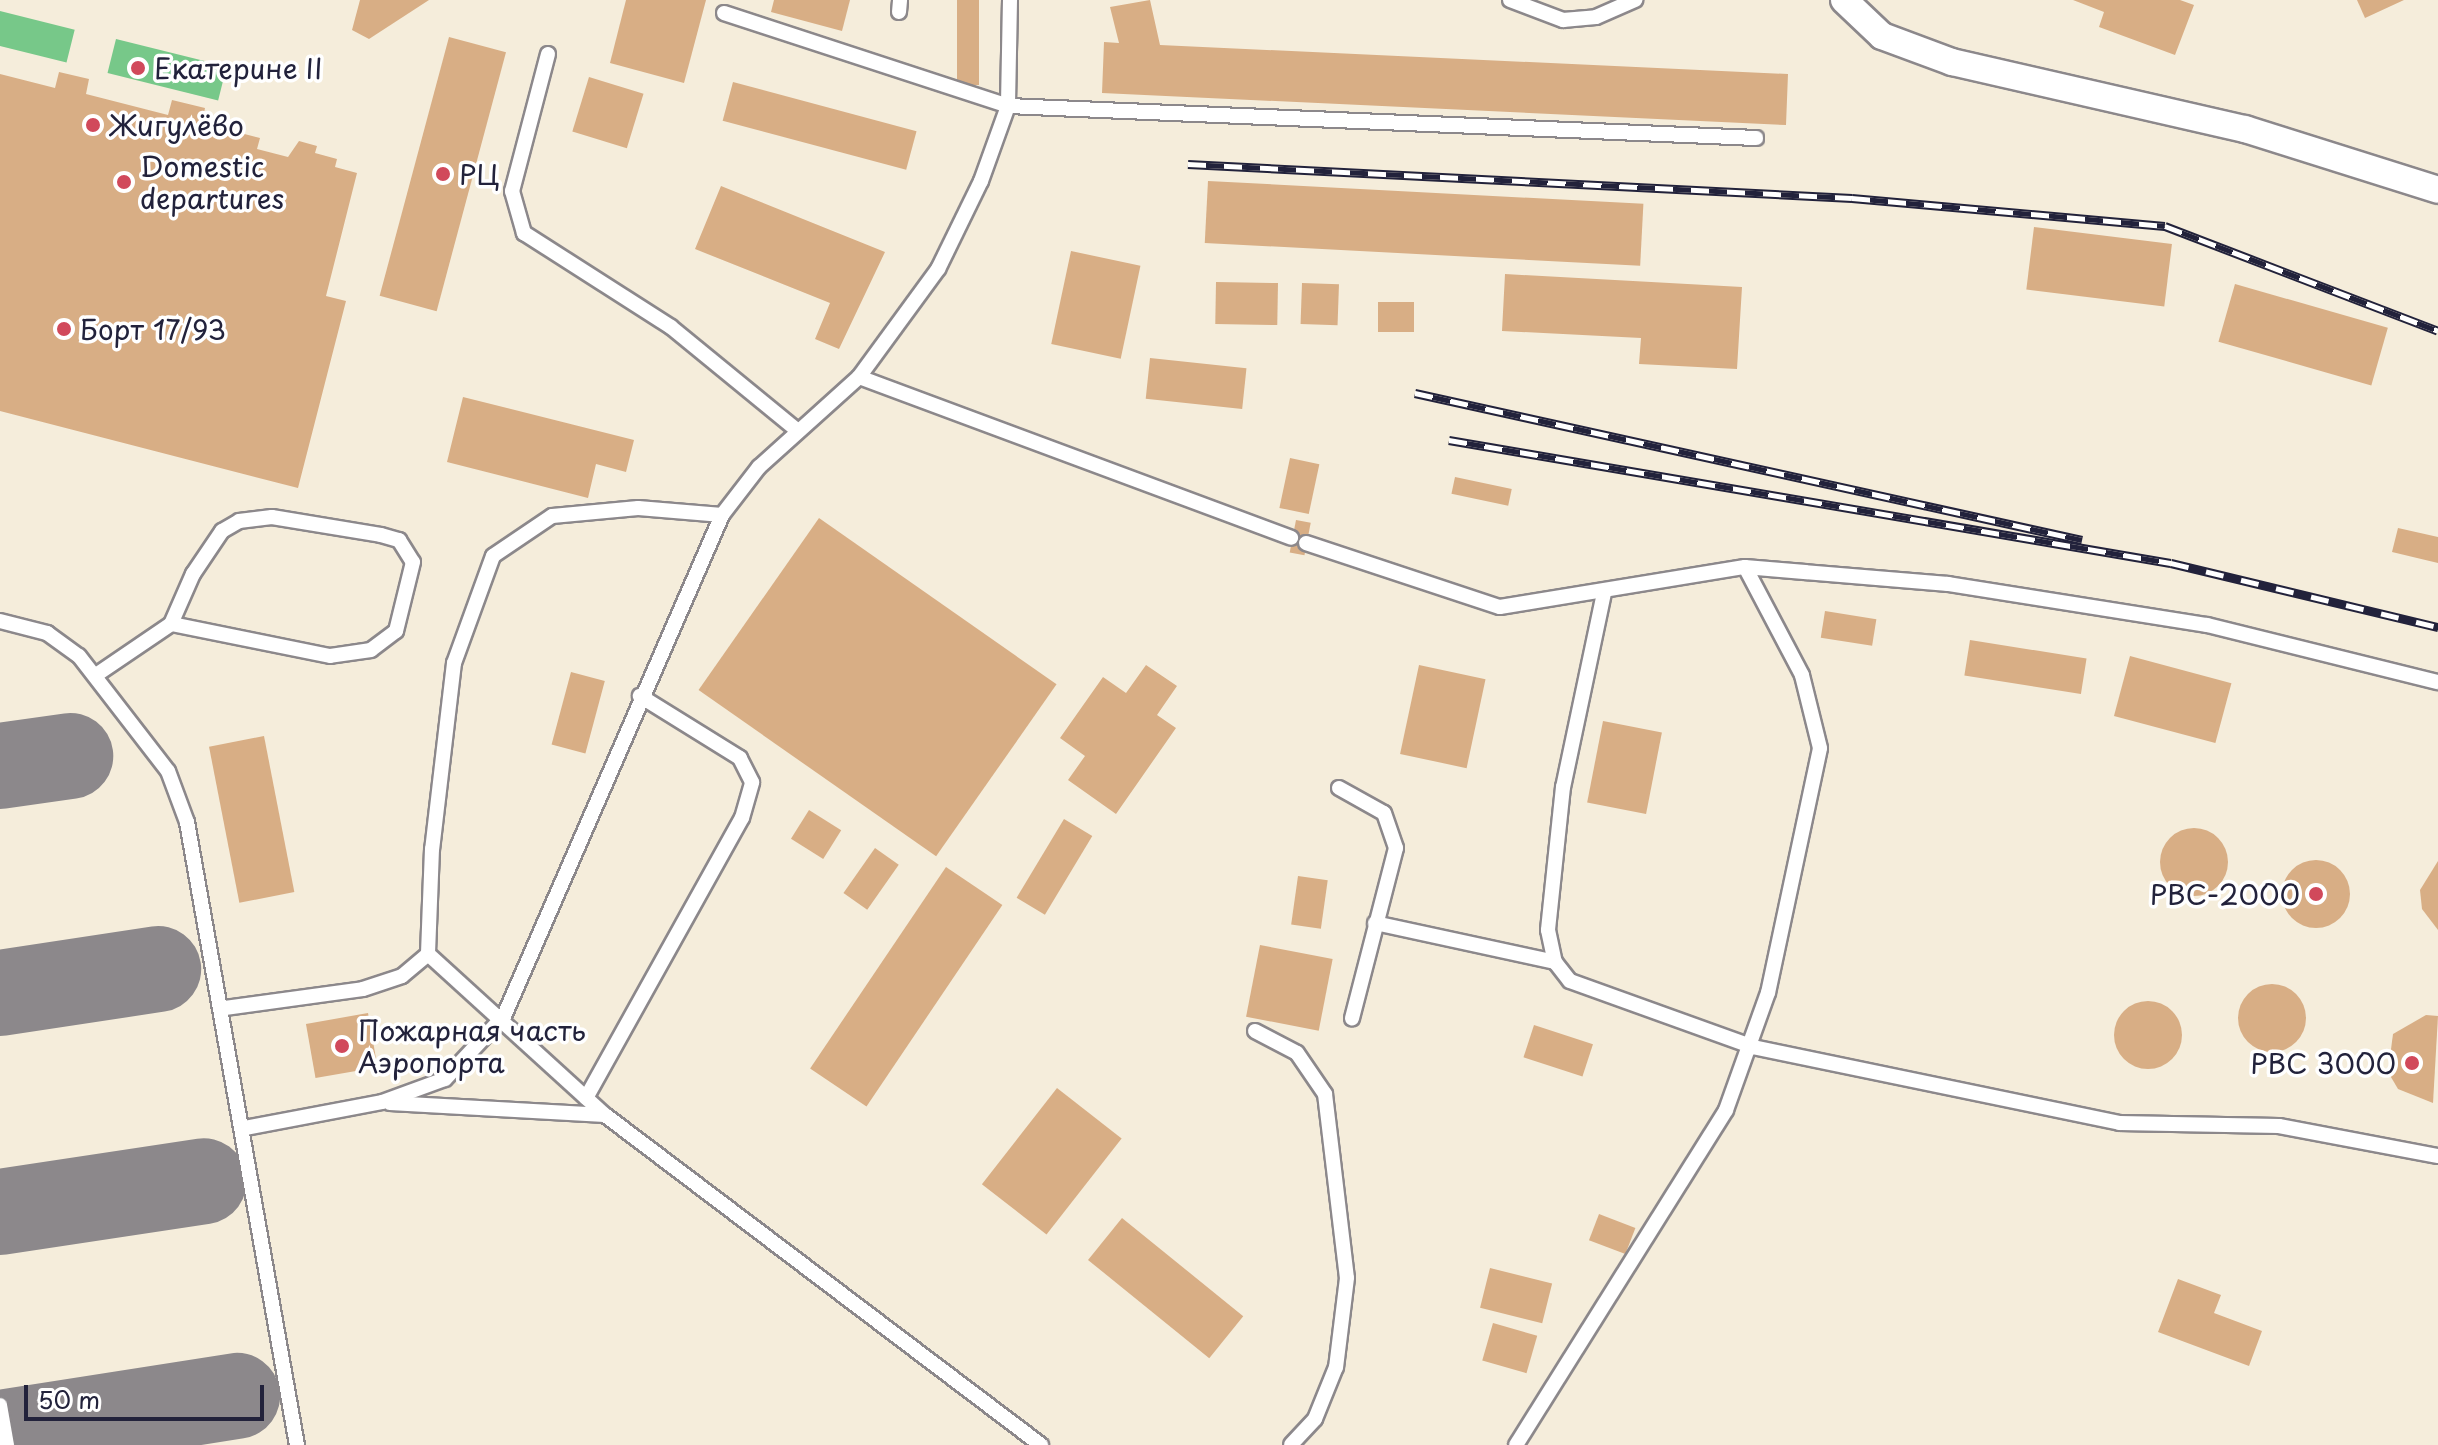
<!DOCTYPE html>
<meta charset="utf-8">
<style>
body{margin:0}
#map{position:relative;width:2438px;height:1445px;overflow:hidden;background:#f5eddb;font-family:"Playpen Sans",sans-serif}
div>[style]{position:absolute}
.green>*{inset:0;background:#77c889;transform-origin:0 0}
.taxiway>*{height:86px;margin:-43px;padding:0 43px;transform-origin:43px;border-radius:43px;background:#8c888b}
.building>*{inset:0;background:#d8ae85;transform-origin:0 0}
.round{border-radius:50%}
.roads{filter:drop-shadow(2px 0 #8c888b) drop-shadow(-2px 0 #8c888b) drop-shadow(0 2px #8c888b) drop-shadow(0 -2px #8c888b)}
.service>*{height:14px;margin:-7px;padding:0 7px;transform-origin:7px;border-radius:7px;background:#fff}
.minor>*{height:26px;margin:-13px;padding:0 13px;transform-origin:13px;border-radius:13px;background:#fff}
.rail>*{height:9px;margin-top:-4.5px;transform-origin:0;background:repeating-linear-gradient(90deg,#fff 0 18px,#22223b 0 36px);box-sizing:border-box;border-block:2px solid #22223b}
.dots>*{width:22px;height:22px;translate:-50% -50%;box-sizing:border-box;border:4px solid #fff;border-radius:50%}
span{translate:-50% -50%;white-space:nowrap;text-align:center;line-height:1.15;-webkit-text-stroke:7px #fff;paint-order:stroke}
.poi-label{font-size:28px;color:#22223b}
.left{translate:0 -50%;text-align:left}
.right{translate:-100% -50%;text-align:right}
.scale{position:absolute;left:24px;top:1385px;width:240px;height:36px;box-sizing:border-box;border:4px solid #22223b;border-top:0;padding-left:10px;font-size:24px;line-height:28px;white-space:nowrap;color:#22223b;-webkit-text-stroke:6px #fff;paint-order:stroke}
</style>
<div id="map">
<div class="green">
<div style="left:0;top:11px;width:77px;height:34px;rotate:14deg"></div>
<div style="left:116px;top:39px;width:114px;height:35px;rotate:14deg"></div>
</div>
<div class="taxiway">
<div style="left:0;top:766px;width:71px;rotate:-8.1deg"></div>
<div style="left:0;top:993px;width:160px;rotate:-8.6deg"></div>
<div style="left:0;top:1212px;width:206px;rotate:-8.6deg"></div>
<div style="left:0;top:1433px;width:240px;rotate:-8.9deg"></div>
</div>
<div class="building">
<div style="clip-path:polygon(360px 0,429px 0,369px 39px,352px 30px)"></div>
<div style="clip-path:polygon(626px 0,706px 0,684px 83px,610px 63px)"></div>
<div style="clip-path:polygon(774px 0,850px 0,842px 31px,771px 12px)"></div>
<div style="left:957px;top:0;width:22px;height:85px"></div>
<div style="clip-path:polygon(1150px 0,1160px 45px,1788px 74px,1786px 125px,1102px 93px,1104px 42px,1119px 43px,1110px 7px)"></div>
<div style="clip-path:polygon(2073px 0,2180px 0,2194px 5px,2175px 55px,2099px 27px,2104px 12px)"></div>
<div style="clip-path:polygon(2357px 0,2404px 0,2365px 18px)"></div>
<div style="left:449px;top:37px;width:59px;height:268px;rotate:15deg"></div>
<div style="clip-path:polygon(59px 72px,89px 79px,86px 94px,168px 115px,172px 100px,205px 108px,202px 123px,260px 138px,257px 149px,288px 157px,299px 141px,317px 146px,315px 153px,337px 159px,335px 167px,357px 173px,326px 296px,346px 301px,298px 488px,0 411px,0 74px,55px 88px)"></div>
<div style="left:589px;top:77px;width:57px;height:57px;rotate:17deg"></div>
<div style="left:733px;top:82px;width:190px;height:40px;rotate:15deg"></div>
<div style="left:1208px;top:181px;width:436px;height:62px;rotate:3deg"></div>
<div style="clip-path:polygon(721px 186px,885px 252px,839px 349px,815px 339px,830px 303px,695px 249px)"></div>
<div style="left:2034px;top:227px;width:139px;height:63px;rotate:7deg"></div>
<div style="left:1071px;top:251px;width:71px;height:95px;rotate:12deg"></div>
<div style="clip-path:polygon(1505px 274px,1742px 287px,1737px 369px,1639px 364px,1641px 338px,1502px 331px)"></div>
<div style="left:1216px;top:282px;width:62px;height:42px;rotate:1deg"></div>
<div style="left:1302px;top:283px;width:37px;height:41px;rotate:2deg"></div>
<div style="left:2235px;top:284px;width:159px;height:60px;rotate:16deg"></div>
<div style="left:1378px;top:302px;width:36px;height:30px"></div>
<div style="left:1150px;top:358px;width:97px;height:41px;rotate:6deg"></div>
<div style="clip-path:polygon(463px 397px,634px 440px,626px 472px,596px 464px,588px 498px,447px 462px)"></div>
<div style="left:1290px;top:458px;width:30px;height:51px;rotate:12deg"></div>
<div style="left:1455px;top:477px;width:58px;height:17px;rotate:12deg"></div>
<div style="left:819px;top:518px;width:290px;height:210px;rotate:35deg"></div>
<div style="left:1296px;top:520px;width:15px;height:33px;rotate:11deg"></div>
<div style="clip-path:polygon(2398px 528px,2438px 537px,2438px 563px,2392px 552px)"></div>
<div style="left:1825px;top:611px;width:52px;height:27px;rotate:9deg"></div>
<div style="left:1970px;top:640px;width:118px;height:36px;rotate:9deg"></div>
<div style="left:2130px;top:656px;width:105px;height:62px;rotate:15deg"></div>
<div style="clip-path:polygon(1146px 665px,1177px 686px,1157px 715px,1176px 728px,1116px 814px,1068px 780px,1085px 756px,1060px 738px,1103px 677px,1126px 693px)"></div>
<div style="left:1419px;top:665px;width:68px;height:91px;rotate:12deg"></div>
<div style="left:571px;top:672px;width:35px;height:75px;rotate:15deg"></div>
<div style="left:1603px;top:721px;width:60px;height:83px;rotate:11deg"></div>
<div style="left:264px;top:736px;width:159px;height:56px;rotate:79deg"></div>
<div style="left:809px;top:810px;width:38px;height:34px;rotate:32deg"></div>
<div style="left:1064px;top:819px;width:33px;height:92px;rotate:31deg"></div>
<div class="round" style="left:2160px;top:828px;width:68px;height:68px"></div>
<div style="left:875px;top:848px;width:29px;height:55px;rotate:35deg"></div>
<div class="round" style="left:2282px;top:860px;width:68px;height:68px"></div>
<div style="clip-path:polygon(2438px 861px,2438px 930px,2422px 909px,2420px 890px)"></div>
<div style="left:946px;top:867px;width:68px;height:243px;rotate:34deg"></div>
<div style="left:1298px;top:876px;width:30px;height:49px;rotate:8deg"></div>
<div style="left:1260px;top:945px;width:74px;height:73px;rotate:11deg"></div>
<div class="round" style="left:2238px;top:984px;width:68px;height:68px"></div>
<div class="round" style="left:2114px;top:1001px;width:68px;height:68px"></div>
<div style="left:368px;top:1013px;width:55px;height:63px;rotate:80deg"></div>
<div style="clip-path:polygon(2426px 1015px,2438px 1016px,2433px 1103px,2398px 1089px,2388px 1072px,2393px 1034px)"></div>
<div style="left:1534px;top:1025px;width:62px;height:34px;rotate:18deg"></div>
<div style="left:1057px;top:1088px;width:82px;height:122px;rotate:38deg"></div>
<div style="left:1599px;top:1214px;width:39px;height:28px;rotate:21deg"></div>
<div style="left:1122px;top:1218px;width:156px;height:54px;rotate:39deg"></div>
<div style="left:1490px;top:1268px;width:64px;height:41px;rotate:14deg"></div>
<div style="clip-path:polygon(2178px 1279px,2221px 1295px,2214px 1313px,2262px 1331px,2249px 1366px,2158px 1332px)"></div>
<div style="left:1493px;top:1323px;width:46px;height:39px;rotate:16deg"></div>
</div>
<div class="roads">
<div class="service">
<div style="left:1010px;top:0;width:106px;rotate:91.1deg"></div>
<div style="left:1008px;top:106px;width:80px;rotate:109.8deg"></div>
<div style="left:981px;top:181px;width:98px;rotate:116deg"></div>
<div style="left:938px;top:269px;width:134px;rotate:126.2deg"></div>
<div style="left:859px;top:377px;width:135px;rotate:138deg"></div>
<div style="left:759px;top:467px;width:61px;rotate:127.6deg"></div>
<div style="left:722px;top:515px;width:84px;rotate:-175.2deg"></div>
<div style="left:638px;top:508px;width:86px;rotate:174.7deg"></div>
<div style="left:552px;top:516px;width:71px;rotate:145.9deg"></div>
<div style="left:493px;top:556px;width:114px;rotate:110deg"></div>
<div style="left:454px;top:663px;width:187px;rotate:96.7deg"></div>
<div style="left:432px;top:849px;width:105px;rotate:92.2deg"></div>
<div style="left:428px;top:954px;width:239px;rotate:42.3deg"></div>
<div style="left:605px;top:1115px;width:547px;rotate:37.12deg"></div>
<div style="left:1510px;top:0;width:57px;rotate:20.7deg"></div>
<div style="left:1563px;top:20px;width:33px;rotate:-5deg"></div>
<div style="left:1596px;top:17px;width:43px;rotate:-23.6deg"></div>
<div style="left:899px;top:12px;width:12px;rotate:-85deg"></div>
<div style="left:724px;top:13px;width:299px;rotate:18.1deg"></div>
<div style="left:1008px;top:106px;width:749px;rotate:2.45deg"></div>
<div style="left:548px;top:54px;width:142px;rotate:104.7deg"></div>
<div style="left:512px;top:191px;width:44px;rotate:74.1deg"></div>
<div style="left:524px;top:233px;width:174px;rotate:32.6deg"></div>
<div style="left:671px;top:327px;width:164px;rotate:39.3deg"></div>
<div style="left:859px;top:377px;width:461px;rotate:20.4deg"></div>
<div style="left:1306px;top:543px;width:204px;rotate:18.3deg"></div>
<div style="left:1500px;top:607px;width:248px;rotate:-9.3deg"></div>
<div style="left:1745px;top:567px;width:204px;rotate:4.8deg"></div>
<div style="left:1948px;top:584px;width:262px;rotate:9deg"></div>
<div style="left:2207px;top:625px;width:238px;rotate:13.9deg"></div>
<div style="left:1604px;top:593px;width:198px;rotate:101.9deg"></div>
<div style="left:1563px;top:787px;width:144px;rotate:96deg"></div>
<div style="left:1548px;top:930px;width:33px;rotate:78deg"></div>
<div style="left:1555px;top:962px;width:24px;rotate:52deg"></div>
<div style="left:1570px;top:981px;width:195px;rotate:19.8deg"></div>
<div style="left:1753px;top:1047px;width:374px;rotate:11.7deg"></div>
<div style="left:2119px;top:1123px;width:160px;rotate:1.1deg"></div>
<div style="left:2279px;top:1126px;width:162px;rotate:10.7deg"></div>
<div style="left:0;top:621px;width:49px;rotate:14.3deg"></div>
<div style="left:47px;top:633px;width:39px;rotate:36deg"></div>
<div style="left:79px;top:656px;width:145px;rotate:52.3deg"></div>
<div style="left:168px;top:771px;width:54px;rotate:69.6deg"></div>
<div style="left:187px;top:822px;width:633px;rotate:79.99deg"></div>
<div style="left:96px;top:675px;width:91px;rotate:-34.2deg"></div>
<div style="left:171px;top:624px;width:55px;rotate:-66.3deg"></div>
<div style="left:193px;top:574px;width:52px;rotate:-56deg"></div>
<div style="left:222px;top:531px;width:20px;rotate:-30deg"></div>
<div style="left:239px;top:521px;width:33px;rotate:-7deg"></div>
<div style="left:272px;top:517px;width:110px;rotate:9.4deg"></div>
<div style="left:381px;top:535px;width:19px;rotate:16deg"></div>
<div style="left:399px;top:540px;width:26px;rotate:58deg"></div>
<div style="left:413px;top:562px;width:71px;rotate:103.8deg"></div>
<div style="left:396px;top:631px;width:31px;rotate:143deg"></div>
<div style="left:371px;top:650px;width:41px;rotate:171.7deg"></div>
<div style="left:330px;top:656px;width:162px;rotate:-168.6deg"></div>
<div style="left:1339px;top:788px;width:51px;rotate:29.1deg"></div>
<div style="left:1384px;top:813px;width:37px;rotate:71deg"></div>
<div style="left:1396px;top:848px;width:176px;rotate:104.5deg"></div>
<div style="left:1375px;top:923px;width:184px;rotate:12.2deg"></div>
<div style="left:225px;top:1008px;width:139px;rotate:-7.8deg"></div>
<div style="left:363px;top:989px;width:41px;rotate:-18.4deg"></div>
<div style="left:402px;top:976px;width:34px;rotate:-40deg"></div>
<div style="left:1255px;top:1031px;width:47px;rotate:27.6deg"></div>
<div style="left:1297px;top:1053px;width:50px;rotate:55.7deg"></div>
<div style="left:1325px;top:1094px;width:185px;rotate:83.2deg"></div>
<div style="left:1347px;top:1278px;width:90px;rotate:97deg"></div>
<div style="left:1336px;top:1367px;width:56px;rotate:112deg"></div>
<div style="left:1315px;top:1419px;width:35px;rotate:133deg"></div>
<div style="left:586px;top:1098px;width:321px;rotate:-60.9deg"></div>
<div style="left:742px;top:818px;width:37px;rotate:-74deg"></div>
<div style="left:752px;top:782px;width:27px;rotate:-117deg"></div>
<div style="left:740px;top:758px;width:118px;rotate:-148.2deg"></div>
<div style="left:390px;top:1103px;width:215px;rotate:3.2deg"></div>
<div style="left:245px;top:1128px;width:139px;rotate:-10.7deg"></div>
<div style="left:382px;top:1102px;width:67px;rotate:-20.1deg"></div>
<div style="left:445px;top:1079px;width:86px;rotate:-46.9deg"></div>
<div style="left:504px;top:1016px;width:546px;rotate:-66.48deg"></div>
<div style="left:0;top:1405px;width:41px;rotate:80.1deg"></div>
<div style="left:1516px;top:1445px;width:395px;rotate:-57.9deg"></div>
<div style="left:1726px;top:1110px;width:124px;rotate:-70.3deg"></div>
<div style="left:1768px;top:993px;width:250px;rotate:-78deg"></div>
<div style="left:1820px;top:748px;width:75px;rotate:-103.9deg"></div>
<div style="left:1802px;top:675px;width:122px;rotate:-117.8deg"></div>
</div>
<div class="minor">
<div style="left:1844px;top:0;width:52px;rotate:43.5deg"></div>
<div style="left:1882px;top:36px;width:75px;rotate:20.4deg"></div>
<div style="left:1952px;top:62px;width:301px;rotate:12.9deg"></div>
<div style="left:2245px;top:129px;width:202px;rotate:17.5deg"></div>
</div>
</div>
<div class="rail">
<div style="left:1188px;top:164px;width:665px;rotate:2.93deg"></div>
<div style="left:1852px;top:198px;width:314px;rotate:5.1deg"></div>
<div style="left:2165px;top:226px;width:292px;rotate:21deg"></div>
<div style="left:1415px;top:393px;width:683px;rotate:12.43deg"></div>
<div style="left:1449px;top:440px;width:732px;rotate:9.67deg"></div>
<div style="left:2171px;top:563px;width:275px;rotate:13.5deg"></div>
</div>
<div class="dots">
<div style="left:138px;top:68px;background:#d1495b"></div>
<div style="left:93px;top:125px;background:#d1495b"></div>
<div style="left:443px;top:174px;background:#d1495b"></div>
<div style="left:124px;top:182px;background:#d1495b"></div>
<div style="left:64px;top:329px;background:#d1495b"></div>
<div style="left:2316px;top:894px;background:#d1495b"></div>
<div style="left:342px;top:1046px;background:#d1495b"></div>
<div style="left:2412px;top:1063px;background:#d1495b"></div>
</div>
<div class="poi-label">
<span class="left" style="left:154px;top:68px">Екатерине II</span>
<span class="left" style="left:109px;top:125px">Жигулёво</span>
<span class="left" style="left:140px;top:182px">Domestic<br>departures</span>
<span class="left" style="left:459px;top:174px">РЦ</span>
<span class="left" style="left:80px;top:329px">Борт 17/93</span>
<span class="right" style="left:2300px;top:894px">РВС-2000</span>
<span class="left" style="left:358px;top:1046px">Пожарная часть<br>Аэропорта</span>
<span class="right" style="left:2396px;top:1063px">РВС 3000</span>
</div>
<div class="scale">50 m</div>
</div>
